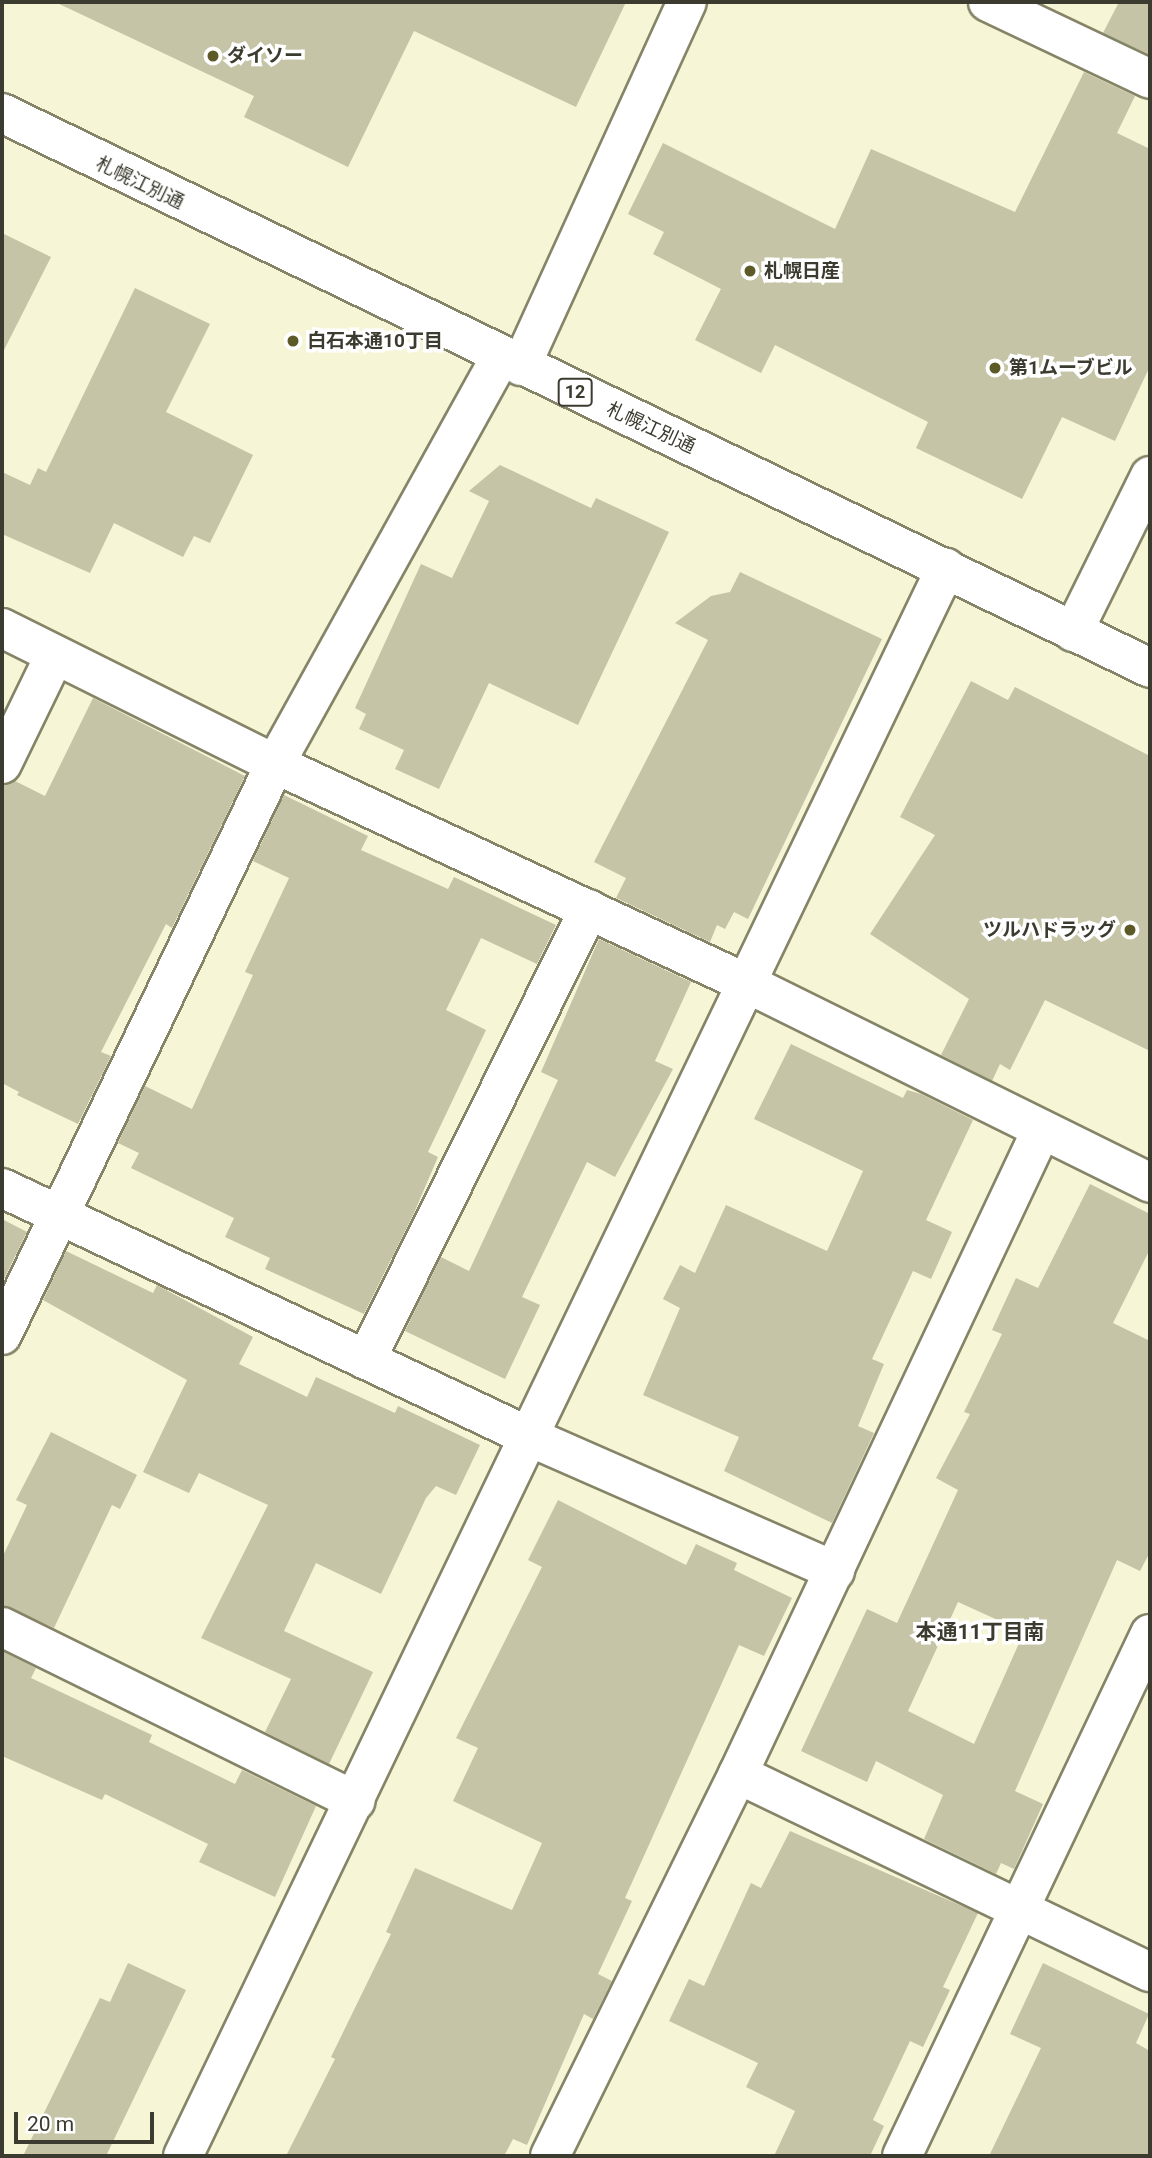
<!DOCTYPE html>
<meta charset="utf-8">
<style>
body{margin:0}
#map{position:relative;width:1152px;height:2158px;overflow:hidden;background:#f6f5d6;font-family:Roboto,"Noto Sans JP",sans-serif}
div>[style]{position:absolute}
.building>*{inset:0;background:#c5c4a6}
.roads{filter:drop-shadow(2px 0 #858468) drop-shadow(-2px 0 #858468) drop-shadow(0 2px #858468) drop-shadow(0 -2px #858468)}
.minor>*{height:38px;margin:-19px;padding:0 19px;transform-origin:19px;border-radius:19px;background:#fff}
.highway>*{height:38px;margin:-19px;padding:0 19px;transform-origin:19px;border-radius:19px;background:#fff}
.dots>*{width:19px;height:19px;translate:-50% -50%;box-sizing:border-box;border:4px solid #fff;border-radius:50%}
span{translate:-50% -50%;white-space:nowrap;text-align:center;line-height:1.15;-webkit-text-stroke:7px #fff;paint-order:stroke}
.shield-label span{padding:2px 5px;background:#fff;border:2px solid;border-radius:5px;-webkit-text-stroke-width:0}
.shield-label{font-size:18px;color:#3c3b2f;font-weight:700}
.poi-label{font-size:19px;color:#3c3b2f;font-weight:700}
.left{translate:0 -50%;text-align:left}
.right{translate:-100% -50%;text-align:right}
.street-label{font-size:19px;color:#3c3b2f}
.neighbourhood-label{font-size:21px;color:#3c3b2f;font-weight:700}
.frame{position:absolute;inset:0;border:4px solid #3c3b2f;pointer-events:none}
.scale{position:absolute;left:14px;top:2112px;width:140px;height:32px;box-sizing:border-box;border:4px solid #3c3b2f;border-top:0;padding-left:9px;font-size:21px;line-height:24px;white-space:nowrap;color:#3c3b2f;-webkit-text-stroke:5px #fff;paint-order:stroke}
</style>
<div id="map">
<div class="building">
<div style="clip-path:polygon(55px 2px,626px 2px,576px 107px,414px 31px,348px 167px,244px 117px,254px 96px)"></div>
<div style="clip-path:polygon(1119px 2px,1150px 2px,1150px 55px,1103px 33px)"></div>
<div style="clip-path:polygon(1084px 72px,1135px 96px,1117px 133px,1150px 149px,1150px 366px,1115px 441px,1062px 417px,1022px 499px,916px 448px,928px 422px,775px 345px,761px 373px,695px 340px,721px 289px,653px 254px,664px 232px,628px 214px,663px 143px,835px 229px,871px 149px,1015px 212px)"></div>
<div style="clip-path:polygon(2px 233px,51px 257px,2px 354px)"></div>
<div style="clip-path:polygon(135px 288px,210px 324px,166px 412px,253px 455px,210px 543px,194px 536px,183px 557px,114px 523px,90px 573px,2px 534px,2px 472px,30px 485px,38px 468px,46px 472px)"></div>
<div style="clip-path:polygon(500px 465px,591px 508px,596px 498px,669px 532px,578px 725px,489px 683px,439px 789px,395px 769px,404px 750px,359px 729px,366px 714px,355px 708px,421px 564px,452px 578px,489px 501px,469px 491px)"></div>
<div style="clip-path:polygon(740px 572px,882px 639px,748px 919px,734px 912px,725px 929px,717px 925px,710px 942px,616px 898px,626px 878px,594px 862px,708px 640px,675px 623px,711px 596px,730px 592px)"></div>
<div style="clip-path:polygon(971px 681px,1008px 700px,1015px 687px,1150px 756px,1150px 1051px,1045px 1000px,1010px 1070px,1000px 1064px,992px 1081px,941px 1055px,969px 999px,870px 934px,935px 835px,900px 817px)"></div>
<div style="clip-path:polygon(93px 698px,245px 776px,172px 928px,166px 924px,101px 1052px,111px 1056px,78px 1124px,17px 1095px,19px 1092px,2px 1083px,2px 786px,15px 781px,45px 796px)"></div>
<div style="clip-path:polygon(284px 795px,368px 836px,361px 850px,448px 889px,454px 877px,556px 925px,537px 964px,481px 938px,446px 1010px,486px 1030px,428px 1152px,438px 1157px,414px 1213px,364px 1314px,265px 1269px,270px 1258px,225px 1237px,234px 1218px,131px 1168px,139px 1153px,118px 1143px,145px 1086px,192px 1109px,253px 975px,245px 972px,289px 878px,253px 861px)"></div>
<div style="clip-path:polygon(599px 939px,691px 982px,655px 1061px,673px 1069px,615px 1177px,587px 1162px,522px 1297px,540px 1305px,505px 1379px,405px 1331px,441px 1257px,469px 1271px,558px 1080px,541px 1072px)"></div>
<div style="clip-path:polygon(791px 1044px,903px 1098px,907px 1090px,921px 1094px,973px 1120px,926px 1220px,952px 1232px,931px 1279px,913px 1271px,872px 1359px,884px 1364px,858px 1426px,874px 1433px,832px 1523px,724px 1471px,739px 1437px,643px 1395px,680px 1308px,663px 1299px,680px 1265px,695px 1273px,726px 1205px,827px 1251px,863px 1171px,754px 1119px)"></div>
<div style="clip-path:polygon(evenodd,1090px 1184px,1150px 1214px,1150px 1249px,1113px 1323px,1150px 1341px,1150px 1552px,1140px 1571px,1117px 1560px,1015px 1791px,1043px 1804px,1014px 1869px,1001px 1863px,996px 1874px,924px 1839px,943px 1795px,876px 1761px,867px 1782px,801px 1751px,867px 1609px,897px 1623px,958px 1490px,936px 1478px,970px 1414px,964px 1412px,1002px 1334px,992px 1330px,1016px 1278px,1038px 1288px,1090px 1184px,958px 1602px,1024px 1632px,974px 1744px,908px 1711px,958px 1602px)"></div>
<div style="clip-path:polygon(2px 1219px,27px 1232px,3px 1281px,2px 1281px)"></div>
<div style="clip-path:polygon(66px 1251px,153px 1293px,157px 1285px,253px 1337px,239px 1364px,307px 1397px,316px 1377px,395px 1413px,398px 1406px,480px 1445px,456px 1495px,436px 1486px,426px 1498px,381px 1594px,316px 1563px,284px 1631px,373px 1672px,329px 1764px,265px 1732px,291px 1679px,201px 1638px,268px 1505px,199px 1473px,189px 1493px,143px 1472px,187px 1380px,43px 1300px)"></div>
<div style="clip-path:polygon(51px 1432px,137px 1475px,120px 1509px,112px 1505px,54px 1628px,2px 1605px,2px 1558px,27px 1505px,16px 1500px)"></div>
<div style="clip-path:polygon(558px 1500px,686px 1565px,696px 1544px,737px 1563px,734px 1570px,792px 1598px,764px 1656px,739px 1645px,625px 1898px,632px 1901px,598px 1974px,612px 1981px,593px 2019px,584px 2014px,527px 2145px,513px 2139px,504px 2156px,286px 2156px,335px 2059px,331px 2057px,391px 1934px,386px 1932px,415px 1868px,512px 1910px,542px 1843px,453px 1801px,478px 1748px,456px 1738px,542px 1567px,528px 1560px)"></div>
<div style="clip-path:polygon(2px 1651px,36px 1668px,31px 1678px,152px 1735px,149px 1742px,235px 1784px,242px 1770px,316px 1806px,275px 1897px,199px 1862px,208px 1844px,105px 1794px,102px 1800px,2px 1756px)"></div>
<div style="clip-path:polygon(790px 1831px,978px 1913px,943px 1987px,950px 1990px,923px 2047px,910px 2041px,873px 2120px,884px 2126px,870px 2156px,774px 2156px,795px 2111px,746px 2087px,758px 2063px,669px 2021px,689px 1979px,704px 1986px,751px 1883px,761px 1888px)"></div>
<div style="clip-path:polygon(128px 1963px,186px 1990px,106px 2156px,23px 2156px,100px 1998px,110px 2002px)"></div>
<div style="clip-path:polygon(1043px 1963px,1149px 2014px,1136px 2043px,1150px 2051px,1150px 2156px,989px 2156px,1041px 2048px,1010px 2034px)"></div>
</div>
<div class="roads">
<div class="minor">
<div style="left:988px;top:2px;width:179px;rotate:25.4deg"></div>
<div style="left:521px;top:366px;width:400px;rotate:-65.5deg"></div>
<div style="left:2px;top:628px;width:305px;rotate:26.5deg"></div>
<div style="left:275px;top:764px;width:519px;rotate:24.94deg"></div>
<div style="left:746px;top:983px;width:451px;rotate:26.3deg"></div>
<div style="left:1073px;top:632px;width:174px;rotate:-63.7deg"></div>
<div style="left:2px;top:764px;width:121px;rotate:-64.1deg"></div>
<div style="left:2px;top:1188px;width:586px;rotate:25.25deg"></div>
<div style="left:532px;top:1438px;width:331px;rotate:23.7deg"></div>
<div style="left:2px;top:1335px;width:633px;rotate:-64.45deg"></div>
<div style="left:275px;top:764px;width:466px;rotate:-61deg"></div>
<div style="left:366px;top:1360px;width:503px;rotate:-63.69deg"></div>
<div style="left:2px;top:1627px;width:394px;rotate:26.2deg"></div>
<div style="left:738px;top:1774px;width:457px;rotate:25.7deg"></div>
<div style="left:183px;top:2156px;width:1762px;rotate:-64.34deg"></div>
<div style="left:550px;top:2156px;width:426px;rotate:-63.8deg"></div>
<div style="left:738px;top:1774px;width:711px;rotate:-64.77deg"></div>
<div style="left:902px;top:2156px;width:578px;rotate:-64.59deg"></div>
</div>
<div class="highway">
<div style="left:2px;top:113px;width:1275px;rotate:25.8deg"></div>
</div>
</div>
<div class="dots">
<div style="left:213px;top:56px;background:#5d5a27"></div>
<div style="left:750px;top:271px;background:#5d5a27"></div>
<div style="left:293px;top:341px;background:#5d5a27"></div>
<div style="left:995px;top:368px;background:#5d5a27"></div>
<div style="left:1130px;top:930px;background:#5d5a27"></div>
</div>
<div class="shield-label">
<span style="left:575px;top:392px">12</span>
</div>
<div class="poi-label">
<span class="left" style="left:227px;top:56px">ダイソー</span>
<span class="left" style="left:764px;top:271px">札幌日産</span>
<span class="left" style="left:307px;top:341px">白石本通10丁目</span>
<span class="left" style="left:1009px;top:368px">第1ムーブビル</span>
<span class="right" style="left:1116px;top:930px">ツルハドラッグ</span>
</div>
<div class="street-label">
<span style="left:140px;top:183px;rotate:26deg">札幌江別通</span>
<span style="left:651px;top:428px;rotate:25deg">札幌江別通</span>
</div>
<div class="neighbourhood-label">
<span style="left:980px;top:1632px">本通11丁目南</span>
</div>
<div class="frame"></div>
<div class="scale">20 m</div>
</div>
